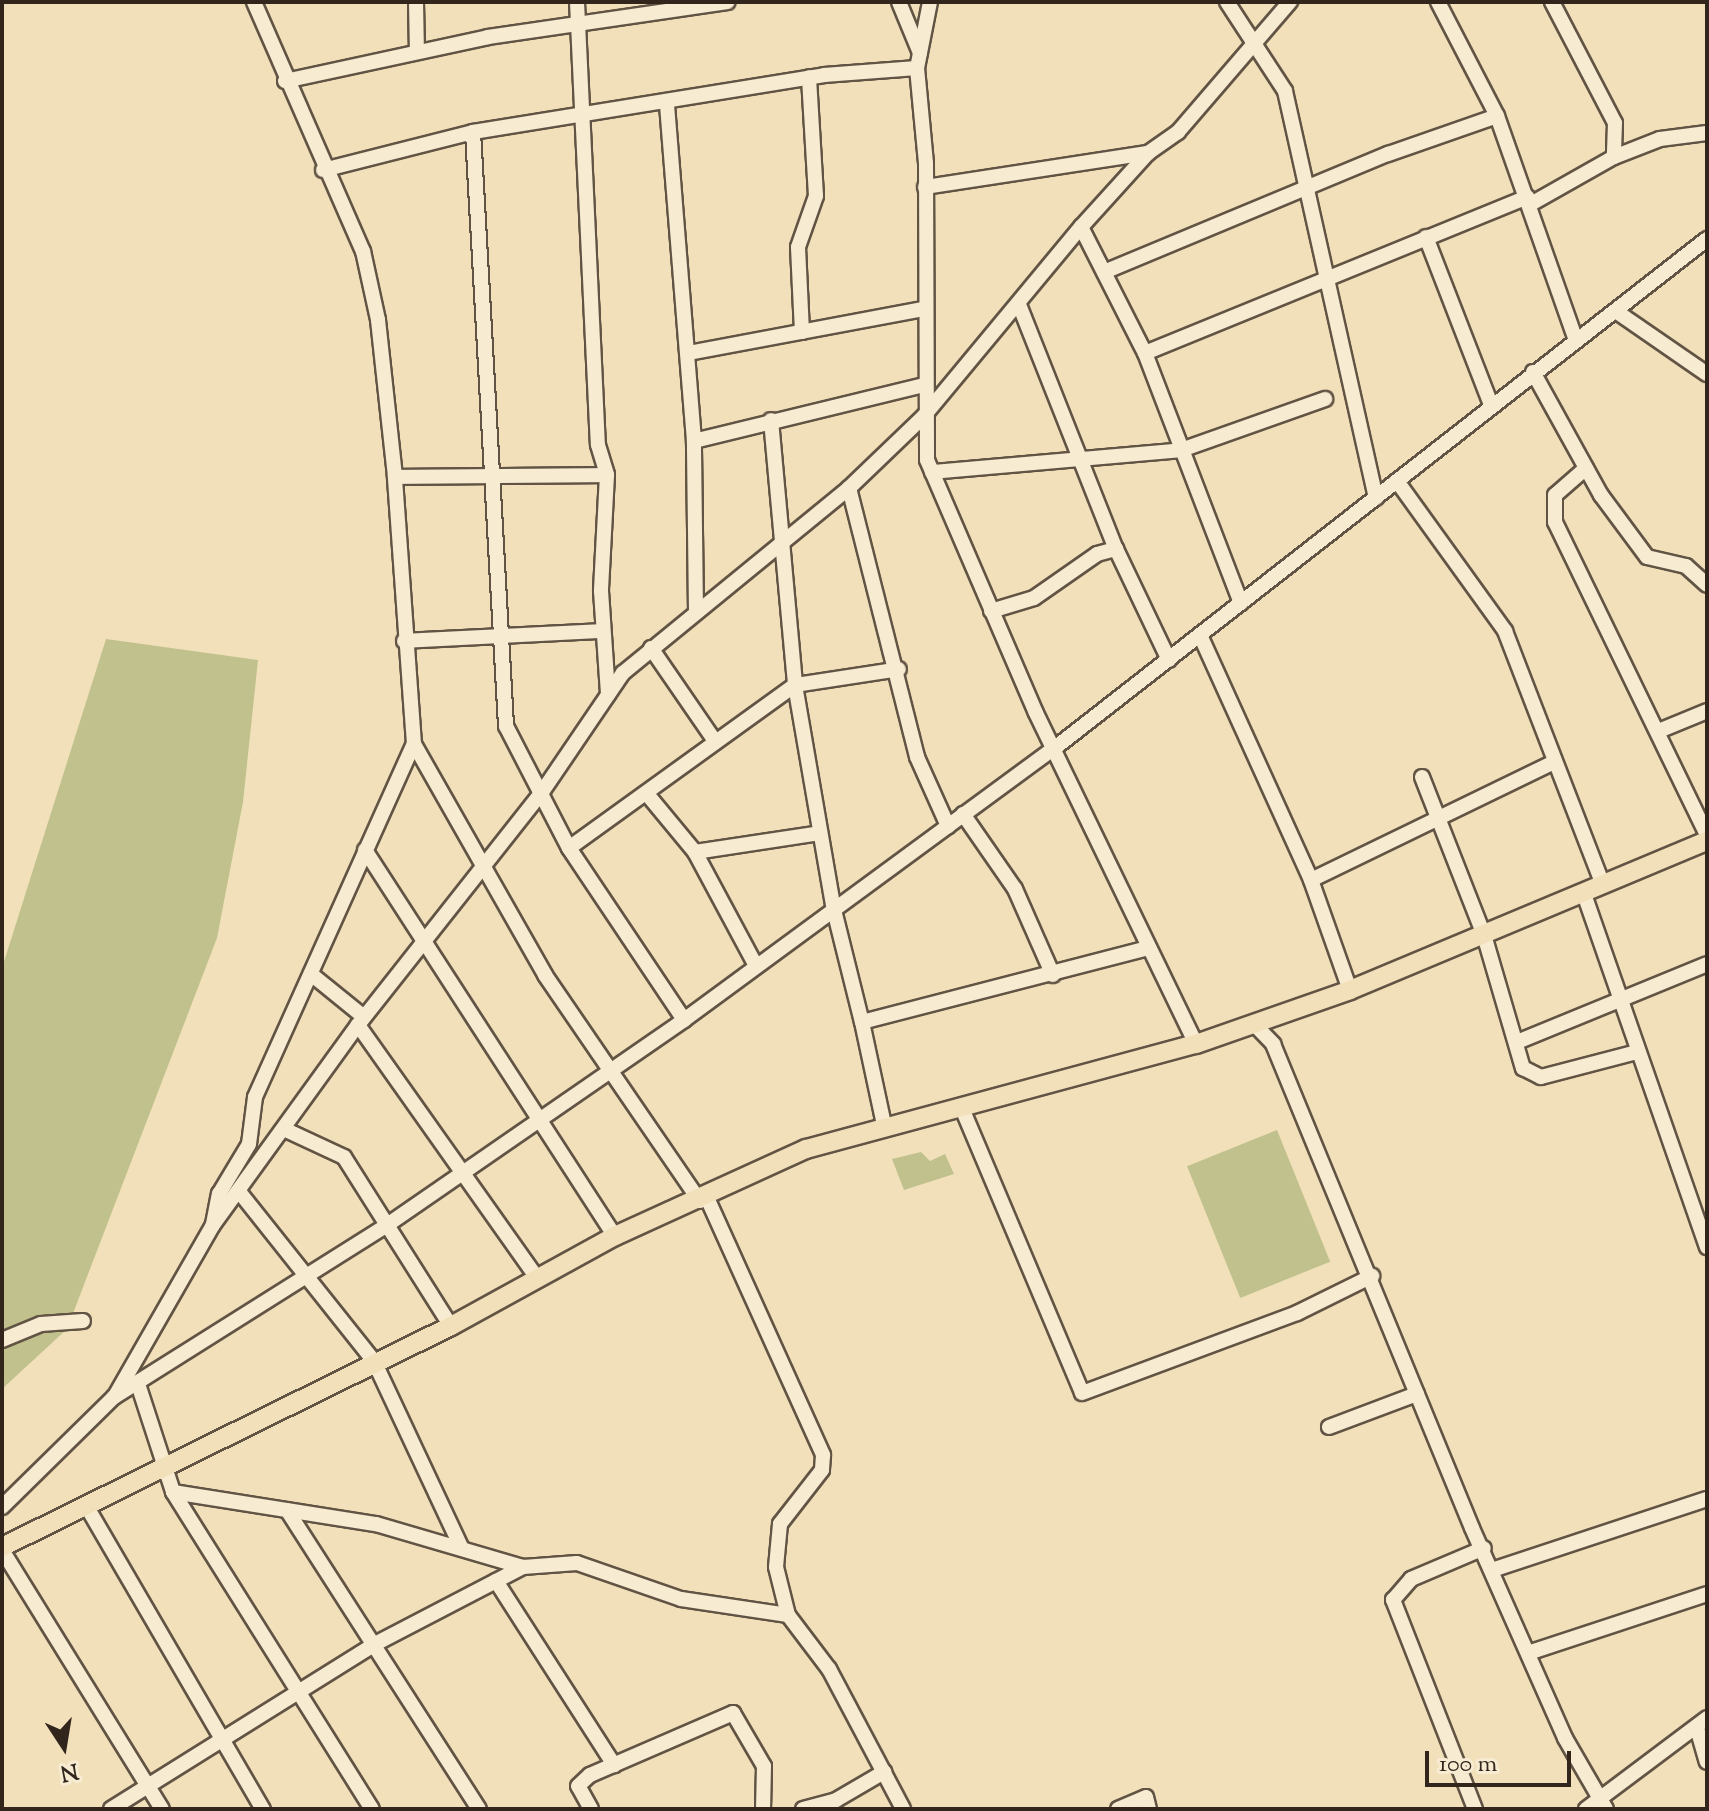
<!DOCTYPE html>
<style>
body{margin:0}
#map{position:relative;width:1709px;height:1811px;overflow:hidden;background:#f2e0ba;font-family:"Sorts Mill Goudy",serif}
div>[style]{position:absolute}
.green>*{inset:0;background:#c0c18c;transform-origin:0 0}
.roads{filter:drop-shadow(2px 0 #625444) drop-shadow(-2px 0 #625444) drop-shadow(0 2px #625444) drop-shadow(0 -2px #625444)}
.minor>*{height:14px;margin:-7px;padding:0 7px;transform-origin:7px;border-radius:7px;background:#f7ebd2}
.major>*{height:18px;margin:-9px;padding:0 9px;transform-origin:9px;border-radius:9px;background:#f2e0ba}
span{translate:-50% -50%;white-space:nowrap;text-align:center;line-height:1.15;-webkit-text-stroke:7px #f7ebd2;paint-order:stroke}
.frame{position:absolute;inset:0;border:4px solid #32261c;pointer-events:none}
.north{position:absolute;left:24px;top:1707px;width:80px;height:80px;-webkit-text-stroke:6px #f7ebd2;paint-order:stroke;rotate:168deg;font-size:22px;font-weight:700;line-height:32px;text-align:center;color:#32261c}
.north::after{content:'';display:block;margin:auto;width:28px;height:36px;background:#32261c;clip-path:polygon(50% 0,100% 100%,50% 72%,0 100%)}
.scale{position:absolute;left:1425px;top:1751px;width:146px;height:36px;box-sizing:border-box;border:4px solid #32261c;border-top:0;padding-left:10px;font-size:24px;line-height:28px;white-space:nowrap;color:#32261c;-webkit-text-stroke:6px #f7ebd2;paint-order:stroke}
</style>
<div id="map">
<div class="green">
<div style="clip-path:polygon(106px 639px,258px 660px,243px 802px,217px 938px,67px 1329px,2px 1389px,2px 968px)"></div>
<div style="left:1277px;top:1130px;width:142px;height:97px;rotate:68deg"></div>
<div style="clip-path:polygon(921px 1152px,930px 1161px,945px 1154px,954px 1174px,904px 1190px,892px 1159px)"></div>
</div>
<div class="roads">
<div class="minor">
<div style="left:254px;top:2px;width:272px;rotate:66.4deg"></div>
<div style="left:363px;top:251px;width:71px;rotate:77.7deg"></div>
<div style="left:378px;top:320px;width:158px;rotate:83.8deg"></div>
<div style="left:416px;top:2px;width:50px;rotate:88.9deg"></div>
<div style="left:577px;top:2px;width:443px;rotate:87.3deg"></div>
<div style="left:598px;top:445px;width:31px;rotate:73deg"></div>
<div style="left:607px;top:475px;width:116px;rotate:93deg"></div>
<div style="left:601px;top:591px;width:104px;rotate:86.1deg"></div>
<div style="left:899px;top:2px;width:55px;rotate:67.6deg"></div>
<div style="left:930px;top:2px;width:67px;rotate:101.1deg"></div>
<div style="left:917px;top:68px;width:95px;rotate:84.6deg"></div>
<div style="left:926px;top:163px;width:297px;rotate:89.8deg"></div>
<div style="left:927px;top:460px;width:275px;rotate:66.7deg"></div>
<div style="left:1036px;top:713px;width:368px;rotate:64.2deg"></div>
<div style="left:1227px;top:2px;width:106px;rotate:56.9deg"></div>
<div style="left:1285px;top:91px;width:417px;rotate:77.4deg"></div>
<div style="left:1438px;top:2px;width:128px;rotate:62.6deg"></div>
<div style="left:1497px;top:116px;width:238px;rotate:70.6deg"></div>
<div style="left:1552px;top:2px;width:136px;rotate:62.5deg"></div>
<div style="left:1615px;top:123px;width:34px;rotate:92deg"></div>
<div style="left:285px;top:81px;width:208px;rotate:-12.2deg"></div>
<div style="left:488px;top:37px;width:242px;rotate:-8.3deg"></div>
<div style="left:667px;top:105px;width:337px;rotate:85.4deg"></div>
<div style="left:473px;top:132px;width:595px;rotate:86.82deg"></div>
<div style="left:506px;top:726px;width:137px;rotate:62.7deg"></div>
<div style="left:569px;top:848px;width:207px;rotate:56.2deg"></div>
<div style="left:323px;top:170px;width:155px;rotate:-14.2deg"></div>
<div style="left:473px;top:132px;width:356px;rotate:-9.2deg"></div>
<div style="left:824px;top:75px;width:93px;rotate:-4.3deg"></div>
<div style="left:925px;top:187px;width:226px;rotate:-8.7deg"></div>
<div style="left:1529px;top:205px;width:98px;rotate:-29.5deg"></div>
<div style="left:1614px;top:157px;width:49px;rotate:-21.4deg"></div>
<div style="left:1660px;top:139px;width:47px;rotate:-7.3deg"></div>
<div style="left:1081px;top:227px;width:141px;rotate:63.1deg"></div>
<div style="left:1145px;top:353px;width:268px;rotate:69deg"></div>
<div style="left:1426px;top:237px;width:180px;rotate:68.8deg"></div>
<div style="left:1104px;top:272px;width:308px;rotate:-22.6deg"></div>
<div style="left:1388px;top:154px;width:115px;rotate:-19.2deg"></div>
<div style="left:1020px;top:307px;width:260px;rotate:68.4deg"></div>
<div style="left:1116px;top:549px;width:123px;rotate:64.5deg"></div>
<div style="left:1617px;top:312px;width:109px;rotate:34.6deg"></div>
<div style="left:802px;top:332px;width:85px;rotate:-92.7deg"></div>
<div style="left:798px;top:247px;width:54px;rotate:-70.6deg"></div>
<div style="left:816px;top:196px;width:119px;rotate:-93.4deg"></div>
<div style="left:688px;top:353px;width:239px;rotate:-10.6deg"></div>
<div style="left:1145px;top:353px;width:413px;rotate:-22.2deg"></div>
<div style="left:1533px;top:372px;width:141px;rotate:61.1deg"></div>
<div style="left:1601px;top:495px;width:77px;rotate:53.4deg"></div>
<div style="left:1647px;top:557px;width:40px;rotate:13deg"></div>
<div style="left:1686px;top:566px;width:28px;rotate:42deg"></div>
<div style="left:771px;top:420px;width:266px;rotate:84.8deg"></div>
<div style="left:795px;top:685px;width:228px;rotate:80.2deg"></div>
<div style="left:834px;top:910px;width:115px;rotate:76deg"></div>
<div style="left:862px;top:1022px;width:296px;rotate:-14.5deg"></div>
<div style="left:1586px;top:468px;width:41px;rotate:138.9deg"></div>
<div style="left:1555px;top:495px;width:27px;rotate:90deg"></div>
<div style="left:1555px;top:522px;width:348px;rotate:64.1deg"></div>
<div style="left:932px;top:472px;width:250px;rotate:-5deg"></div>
<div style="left:1181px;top:450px;width:153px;rotate:-19.5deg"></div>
<div style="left:1397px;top:481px;width:185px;rotate:54.2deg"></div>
<div style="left:1505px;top:631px;width:272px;rotate:68.9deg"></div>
<div style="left:849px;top:488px;width:277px;rotate:75.8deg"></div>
<div style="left:917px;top:757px;width:76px;rotate:65.8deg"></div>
<div style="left:991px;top:611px;width:45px;rotate:-16.8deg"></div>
<div style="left:1034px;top:598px;width:77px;rotate:-34.9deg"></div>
<div style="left:1097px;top:554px;width:20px;rotate:-15deg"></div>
<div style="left:696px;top:612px;width:171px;rotate:-90.7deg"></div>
<div style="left:694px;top:441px;width:236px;rotate:-13.7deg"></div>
<div style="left:1200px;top:635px;width:269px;rotate:65.6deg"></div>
<div style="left:1311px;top:880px;width:117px;rotate:70.5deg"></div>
<div style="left:404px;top:641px;width:198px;rotate:-2.9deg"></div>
<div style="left:651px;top:648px;width:113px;rotate:55.5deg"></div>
<div style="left:1661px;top:730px;width:50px;rotate:-22.4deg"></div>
<div style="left:414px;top:744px;width:266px;rotate:60.4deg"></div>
<div style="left:545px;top:975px;width:274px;rotate:55.6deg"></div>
<div style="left:1422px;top:777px;width:170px;rotate:68.6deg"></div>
<div style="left:1484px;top:935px;width:139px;rotate:73.7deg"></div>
<div style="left:1523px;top:1068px;width:20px;rotate:27deg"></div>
<div style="left:1541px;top:1077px;width:99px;rotate:-14.6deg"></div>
<div style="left:647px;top:794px;width:75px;rotate:50.4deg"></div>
<div style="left:695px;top:852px;width:129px;rotate:61.8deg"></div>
<div style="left:963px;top:814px;width:91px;rotate:55.3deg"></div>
<div style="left:1015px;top:889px;width:94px;rotate:66.2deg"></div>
<div style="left:569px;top:848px;width:279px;rotate:-35.8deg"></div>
<div style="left:795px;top:685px;width:105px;rotate:-8.7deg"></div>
<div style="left:365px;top:850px;width:460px;rotate:57.1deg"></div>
<div style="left:695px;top:852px;width:126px;rotate:-8.6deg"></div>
<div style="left:1311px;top:880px;width:268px;rotate:-25.9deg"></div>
<div style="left:1584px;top:894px;width:374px;rotate:70.8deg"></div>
<div style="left:311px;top:974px;width:68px;rotate:39.1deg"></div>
<div style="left:862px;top:1022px;width:105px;rotate:77.9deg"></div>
<div style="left:1254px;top:1024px;width:28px;rotate:46deg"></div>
<div style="left:1273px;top:1044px;width:523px;rotate:67.65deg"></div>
<div style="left:1472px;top:1528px;width:230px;rotate:66.1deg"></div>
<div style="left:1565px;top:1738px;width:82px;rotate:60deg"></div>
<div style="left:358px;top:1025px;width:308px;rotate:54.7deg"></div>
<div style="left:1517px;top:1042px;width:205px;rotate:-22.3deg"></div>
<div style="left:961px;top:1106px;width:311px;rotate:67.1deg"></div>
<div style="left:1082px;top:1393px;width:229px;rotate:-20.4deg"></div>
<div style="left:1297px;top:1313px;width:84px;rotate:-26.3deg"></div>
<div style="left:284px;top:1129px;width:66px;rotate:25deg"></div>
<div style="left:344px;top:1157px;width:200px;rotate:57.7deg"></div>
<div style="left:241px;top:1194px;width:213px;rotate:51.5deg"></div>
<div style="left:374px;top:1361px;width:205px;rotate:64.9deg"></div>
<div style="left:708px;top:1200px;width:280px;rotate:65.7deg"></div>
<div style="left:823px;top:1455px;width:15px;rotate:94deg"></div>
<div style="left:822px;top:1470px;width:68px;rotate:127.9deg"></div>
<div style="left:780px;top:1524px;width:43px;rotate:95.3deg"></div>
<div style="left:776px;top:1567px;width:49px;rotate:76deg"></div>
<div style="left:788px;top:1615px;width:68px;rotate:52.8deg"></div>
<div style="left:829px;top:1669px;width:158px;rotate:62.1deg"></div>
<div style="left:213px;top:1224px;width:31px;rotate:-79deg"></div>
<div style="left:219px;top:1194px;width:58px;rotate:-59deg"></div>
<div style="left:249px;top:1144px;width:47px;rotate:-82.7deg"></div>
<div style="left:255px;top:1097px;width:387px;rotate:-65.8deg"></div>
<div style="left:414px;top:744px;width:268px;rotate:-94.1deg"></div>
<div style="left:395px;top:477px;width:212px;rotate:-0.5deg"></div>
<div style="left:2px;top:1340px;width:42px;rotate:-22.3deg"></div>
<div style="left:41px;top:1324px;width:42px;rotate:-4.1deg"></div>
<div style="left:138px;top:1384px;width:114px;rotate:72deg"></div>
<div style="left:173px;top:1492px;width:374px;rotate:57.9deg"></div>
<div style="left:115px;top:1396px;width:197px;rotate:-60.2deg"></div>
<div style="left:213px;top:1225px;width:247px;rotate:-54.1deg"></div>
<div style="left:358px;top:1025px;width:297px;rotate:-51.7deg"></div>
<div style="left:542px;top:792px;width:144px;rotate:-55.8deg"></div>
<div style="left:623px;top:673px;width:292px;rotate:-39.3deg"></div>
<div style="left:849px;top:488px;width:104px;rotate:-43.8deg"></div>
<div style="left:924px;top:416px;width:246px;rotate:-50.3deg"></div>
<div style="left:1081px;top:227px;width:100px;rotate:-47.8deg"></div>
<div style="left:1148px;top:153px;width:37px;rotate:-35deg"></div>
<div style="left:1178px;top:132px;width:172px;rotate:-49.3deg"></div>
<div style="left:1329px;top:1427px;width:94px;rotate:-20.6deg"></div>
<div style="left:173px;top:1492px;width:206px;rotate:9deg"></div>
<div style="left:376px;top:1524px;width:153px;rotate:16.3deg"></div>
<div style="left:523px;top:1567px;width:54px;rotate:-4.2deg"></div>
<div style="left:577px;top:1563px;width:110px;rotate:19.1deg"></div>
<div style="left:681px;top:1599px;width:108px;rotate:8.5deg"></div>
<div style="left:2px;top:1507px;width:157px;rotate:-44.5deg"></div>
<div style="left:114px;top:1397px;width:326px;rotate:-32.2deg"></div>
<div style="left:390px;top:1223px;width:357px;rotate:-34.6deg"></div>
<div style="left:684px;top:1020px;width:461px;rotate:-36.3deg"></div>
<div style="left:1056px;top:747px;width:826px;rotate:-37.97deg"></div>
<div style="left:87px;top:1507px;width:350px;rotate:59.8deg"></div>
<div style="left:287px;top:1510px;width:355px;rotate:57.3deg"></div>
<div style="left:2px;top:1550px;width:304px;rotate:58.3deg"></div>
<div style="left:1495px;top:1569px;width:223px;rotate:-18.3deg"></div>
<div style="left:496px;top:1581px;width:219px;rotate:57.3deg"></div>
<div style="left:1531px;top:1652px;width:185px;rotate:-18.2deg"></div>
<div style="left:1697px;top:1728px;width:35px;rotate:74deg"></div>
<div style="left:111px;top:1809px;width:309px;rotate:-32deg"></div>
<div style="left:373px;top:1645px;width:169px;rotate:-27.5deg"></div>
<div style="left:591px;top:1809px;width:26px;rotate:-119deg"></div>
<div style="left:578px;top:1786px;width:16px;rotate:-43deg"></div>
<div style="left:590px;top:1775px;width:156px;rotate:-23.4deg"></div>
<div style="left:733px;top:1713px;width:61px;rotate:59.7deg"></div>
<div style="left:764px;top:1766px;width:43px;rotate:91.3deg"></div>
<div style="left:803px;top:1809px;width:34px;rotate:-15deg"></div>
<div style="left:836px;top:1800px;width:56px;rotate:-30.3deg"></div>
<div style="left:1118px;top:1809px;width:30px;rotate:-23deg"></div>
<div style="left:1146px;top:1797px;width:12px;rotate:76deg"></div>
<div style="left:1475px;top:1809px;width:225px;rotate:-111.4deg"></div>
<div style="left:1393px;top:1600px;width:28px;rotate:-49deg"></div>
<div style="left:1411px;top:1579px;width:79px;rotate:-23deg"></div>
<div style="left:1586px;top:1809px;width:151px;rotate:-36.9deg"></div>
</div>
<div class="major">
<div style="left:2px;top:1547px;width:500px;rotate:-26.21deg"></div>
<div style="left:451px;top:1326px;width:187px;rotate:-28.8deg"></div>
<div style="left:615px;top:1236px;width:210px;rotate:-24.5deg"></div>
<div style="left:806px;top:1149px;width:404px;rotate:-15.1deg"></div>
<div style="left:1196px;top:1044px;width:163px;rotate:-19.3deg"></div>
<div style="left:1350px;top:990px;width:387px;rotate:-22.7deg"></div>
</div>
</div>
<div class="frame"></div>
<div class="north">N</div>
<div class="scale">100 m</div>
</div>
